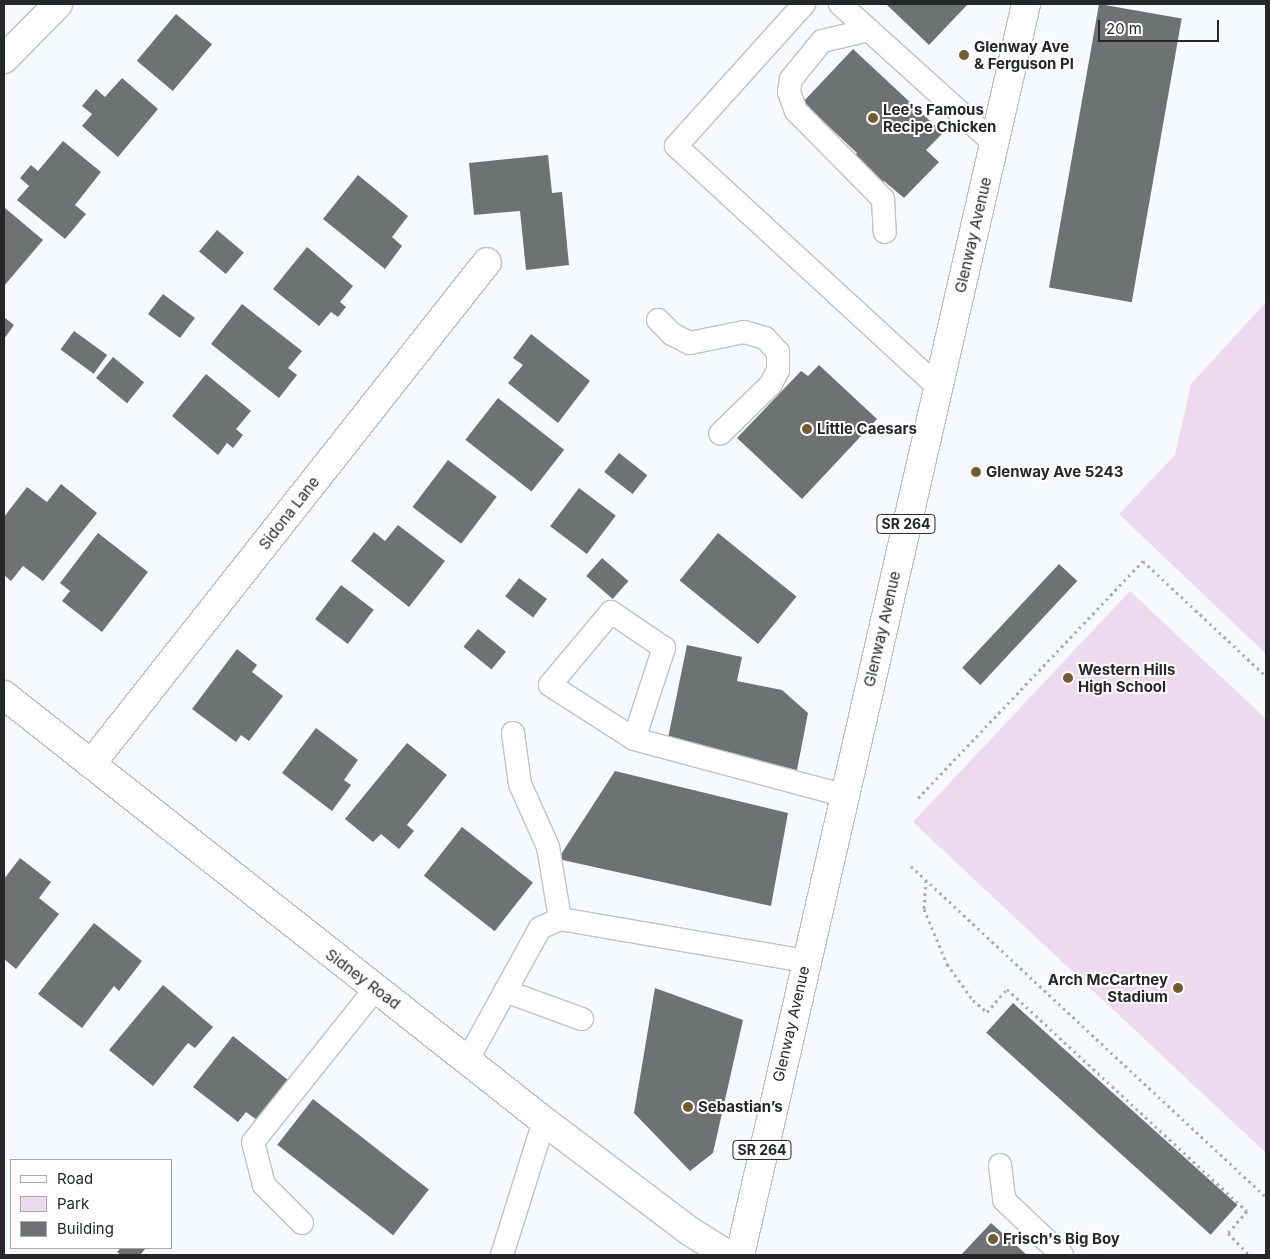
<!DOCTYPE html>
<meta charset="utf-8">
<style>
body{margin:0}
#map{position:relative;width:1270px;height:1259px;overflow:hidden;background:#f7fafc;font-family:Inter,sans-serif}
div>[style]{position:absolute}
.green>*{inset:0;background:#eddaef}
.building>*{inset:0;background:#6f7273;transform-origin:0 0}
.path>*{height:3px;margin-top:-1.5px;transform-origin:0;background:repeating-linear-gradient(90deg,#aaacae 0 2.5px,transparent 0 6.5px)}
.roads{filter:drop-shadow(1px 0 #c0c2c4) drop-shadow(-1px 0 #c0c2c4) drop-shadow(0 1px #c0c2c4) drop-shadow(0 -1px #c0c2c4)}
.lane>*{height:22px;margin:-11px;padding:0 11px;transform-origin:11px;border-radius:11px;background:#fff}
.street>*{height:28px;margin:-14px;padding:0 14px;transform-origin:14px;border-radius:14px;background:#fff}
.primary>*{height:28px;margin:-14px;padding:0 14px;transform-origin:14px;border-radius:14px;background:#fff}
.dots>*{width:14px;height:14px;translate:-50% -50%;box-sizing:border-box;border:2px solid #fff;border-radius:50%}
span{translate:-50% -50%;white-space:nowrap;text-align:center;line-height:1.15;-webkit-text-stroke:4px #fff;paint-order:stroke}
.shield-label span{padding:1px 4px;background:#fff;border:1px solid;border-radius:4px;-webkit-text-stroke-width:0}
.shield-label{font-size:14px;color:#262728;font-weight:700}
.poi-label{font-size:15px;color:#262728;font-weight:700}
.left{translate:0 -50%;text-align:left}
.right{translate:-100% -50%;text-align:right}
.street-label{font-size:15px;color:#262728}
.frame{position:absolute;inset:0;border:5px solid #262728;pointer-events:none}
.legend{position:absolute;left:10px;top:1159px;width:162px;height:90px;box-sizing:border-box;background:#fff;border:1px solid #a8a9a9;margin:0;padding:6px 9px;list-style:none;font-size:15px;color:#262728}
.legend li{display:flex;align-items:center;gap:10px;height:25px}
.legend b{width:25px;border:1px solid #a8a9a9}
.scale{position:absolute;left:1098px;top:20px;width:121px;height:22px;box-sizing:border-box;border:2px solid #262728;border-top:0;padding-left:6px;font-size:15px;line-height:18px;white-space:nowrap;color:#262728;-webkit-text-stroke:4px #fff;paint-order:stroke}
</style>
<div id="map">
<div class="green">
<div style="clip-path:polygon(1266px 302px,1266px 654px,1119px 514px,1175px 455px,1191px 384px)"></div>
<div style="clip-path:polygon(1130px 591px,1266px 719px,1266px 1153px,913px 822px)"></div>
</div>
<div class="building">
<div style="clip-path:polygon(886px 4px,968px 4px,929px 45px)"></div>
<div style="left:1099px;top:4px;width:84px;height:288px;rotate:10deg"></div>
<div style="left:176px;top:14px;width:47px;height:61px;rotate:40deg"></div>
<div style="clip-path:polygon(853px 49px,943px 133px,926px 150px,939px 162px,904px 198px,884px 181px,879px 186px,851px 159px,857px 153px,803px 102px)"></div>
<div style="clip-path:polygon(122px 78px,158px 109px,118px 157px,82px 126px,92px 114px,82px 106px,96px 89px,105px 97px)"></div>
<div style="clip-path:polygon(63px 141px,101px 172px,75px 205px,86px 214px,65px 239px,17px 200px,29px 186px,20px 178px,31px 165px,38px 171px)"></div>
<div style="clip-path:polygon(548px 155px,552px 193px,562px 192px,569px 265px,526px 270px,520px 211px,474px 215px,469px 163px)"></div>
<div style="clip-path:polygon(358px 175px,408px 216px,392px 237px,402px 246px,385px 269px,323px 219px)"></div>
<div style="clip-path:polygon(5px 208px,43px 240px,4px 286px,4px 209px)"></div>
<div style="left:217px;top:230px;width:35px;height:28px;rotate:40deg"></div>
<div style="clip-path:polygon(307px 247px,353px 286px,340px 302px,346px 307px,338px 317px,331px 312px,319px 326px,273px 289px)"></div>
<div style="left:163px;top:294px;width:40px;height:25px;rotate:37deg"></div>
<div style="clip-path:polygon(242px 304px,302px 351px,288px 368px,297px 375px,279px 398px,211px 344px)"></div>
<div style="clip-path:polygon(4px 317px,14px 325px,4px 339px)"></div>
<div style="left:74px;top:331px;width:41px;height:23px;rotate:36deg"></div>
<div style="clip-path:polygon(531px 334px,590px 381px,558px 423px,508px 383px,523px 365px,513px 358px)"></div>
<div style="left:113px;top:357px;width:40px;height:27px;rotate:39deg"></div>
<div style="clip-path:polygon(819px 365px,877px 419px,802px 499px,737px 438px,801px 371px,808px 376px)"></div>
<div style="clip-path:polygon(206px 374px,251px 411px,236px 429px,243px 435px,233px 448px,227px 443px,218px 455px,172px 416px)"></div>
<div style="left:498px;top:398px;width:84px;height:53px;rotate:38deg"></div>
<div style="left:619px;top:453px;width:36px;height:24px;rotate:38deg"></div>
<div style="left:448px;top:460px;width:61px;height:59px;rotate:37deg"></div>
<div style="clip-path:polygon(61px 484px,97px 513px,43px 581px,23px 566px,11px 581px,4px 575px,4px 517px,27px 487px,47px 502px)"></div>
<div style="left:579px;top:488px;width:46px;height:48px;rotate:37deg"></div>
<div style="clip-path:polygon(398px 525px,445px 561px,409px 607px,351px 561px,374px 532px,385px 541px)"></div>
<div style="clip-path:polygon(98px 533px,148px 572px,102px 632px,62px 601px,70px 591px,60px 583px)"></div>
<div style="left:718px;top:533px;width:101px;height:61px;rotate:39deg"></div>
<div style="left:602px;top:558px;width:35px;height:24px;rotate:41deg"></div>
<div style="left:1059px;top:564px;width:25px;height:142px;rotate:43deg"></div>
<div style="left:519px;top:578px;width:35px;height:23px;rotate:37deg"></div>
<div style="left:341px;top:585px;width:41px;height:43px;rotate:37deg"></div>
<div style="left:478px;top:629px;width:36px;height:23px;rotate:39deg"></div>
<div style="clip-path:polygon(687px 645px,742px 657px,737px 681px,782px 690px,808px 713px,797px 770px,667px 743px)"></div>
<div style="clip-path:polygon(237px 649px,257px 665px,252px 672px,283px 696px,249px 741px,241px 735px,236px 742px,192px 709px)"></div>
<div style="clip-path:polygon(316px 728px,358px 760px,344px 780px,351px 785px,332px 811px,282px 773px)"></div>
<div style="clip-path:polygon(407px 743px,447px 775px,407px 825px,414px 831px,399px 849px,381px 834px,373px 842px,345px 819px)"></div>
<div style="clip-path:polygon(615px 771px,788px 813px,771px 906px,558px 859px)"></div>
<div style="left:462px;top:827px;width:90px;height:62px;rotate:38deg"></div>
<div style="clip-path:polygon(20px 858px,51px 882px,39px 898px,59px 914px,16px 969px,4px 959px,4px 879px)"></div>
<div style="clip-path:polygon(94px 923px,142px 961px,119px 991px,114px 986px,82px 1028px,38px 994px)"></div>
<div style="clip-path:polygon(163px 985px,213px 1027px,195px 1048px,188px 1043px,153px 1086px,109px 1050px)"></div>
<div style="clip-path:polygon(655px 988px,743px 1020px,713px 1153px,690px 1171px,634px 1113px)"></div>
<div style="left:1013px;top:1003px;width:302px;height:40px;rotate:42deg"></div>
<div style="clip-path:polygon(233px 1036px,288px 1080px,257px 1120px,246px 1112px,238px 1122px,193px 1087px)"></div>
<div style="left:313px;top:1099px;width:147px;height:58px;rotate:38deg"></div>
<div style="clip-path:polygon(991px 1223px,1027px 1255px,961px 1255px)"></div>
<div style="clip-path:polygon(121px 1248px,146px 1248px,140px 1255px,121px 1255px,117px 1252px)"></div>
</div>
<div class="path">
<div style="left:918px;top:798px;width:327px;rotate:-46.5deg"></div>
<div style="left:1143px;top:561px;width:168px;rotate:43.1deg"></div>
<div style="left:911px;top:866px;width:485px;rotate:43deg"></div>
<div style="left:926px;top:880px;width:29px;rotate:94deg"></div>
<div style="left:924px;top:909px;width:60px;rotate:67.3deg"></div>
<div style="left:947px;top:964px;width:44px;rotate:54.2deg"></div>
<div style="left:973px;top:1000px;width:18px;rotate:41deg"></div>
<div style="left:987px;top:1012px;width:30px;rotate:-49deg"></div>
<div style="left:1007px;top:989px;width:327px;rotate:42.8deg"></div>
<div style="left:1247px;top:1211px;width:29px;rotate:131deg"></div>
<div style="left:1228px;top:1233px;width:30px;rotate:46deg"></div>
</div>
<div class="roads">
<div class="lane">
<div style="left:804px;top:4px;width:191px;rotate:132deg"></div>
<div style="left:676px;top:146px;width:356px;rotate:42.6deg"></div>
<div style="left:840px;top:4px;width:207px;rotate:42.1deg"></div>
<div style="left:869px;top:30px;width:48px;rotate:166.8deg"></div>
<div style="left:822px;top:41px;width:49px;rotate:129.2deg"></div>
<div style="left:791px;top:79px;width:13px;rotate:99deg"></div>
<div style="left:789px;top:92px;width:20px;rotate:70deg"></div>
<div style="left:796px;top:111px;width:124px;rotate:45.3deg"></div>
<div style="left:883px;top:199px;width:33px;rotate:87deg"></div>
<div style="left:658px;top:320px;width:20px;rotate:45deg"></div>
<div style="left:672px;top:334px;width:20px;rotate:27deg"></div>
<div style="left:690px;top:343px;width:55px;rotate:-11.5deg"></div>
<div style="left:744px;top:332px;width:22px;rotate:16deg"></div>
<div style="left:765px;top:338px;width:19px;rotate:47deg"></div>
<div style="left:778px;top:352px;width:18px;rotate:90deg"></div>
<div style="left:778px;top:370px;width:16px;rotate:117deg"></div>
<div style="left:771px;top:384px;width:71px;rotate:135.6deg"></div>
<div style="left:513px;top:733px;width:51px;rotate:82.2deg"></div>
<div style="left:520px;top:784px;width:69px;rotate:66deg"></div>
<div style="left:548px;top:847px;width:73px;rotate:80.5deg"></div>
<div style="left:634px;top:739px;width:96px;rotate:-71.8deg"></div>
<div style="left:664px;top:648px;width:64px;rotate:-145.8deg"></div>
<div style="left:611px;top:612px;width:95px;rotate:129.9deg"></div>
<div style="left:550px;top:685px;width:100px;rotate:32.7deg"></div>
<div style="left:634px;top:739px;width:216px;rotate:15deg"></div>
<div style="left:505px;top:991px;width:82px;rotate:20deg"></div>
<div style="left:468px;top:1059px;width:149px;rotate:-61.2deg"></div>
<div style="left:540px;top:928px;width:22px;rotate:-24deg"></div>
<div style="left:560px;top:919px;width:249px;rotate:9.7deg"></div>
<div style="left:1000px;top:1165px;width:35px;rotate:83deg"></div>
<div style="left:1004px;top:1200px;width:80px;rotate:43.5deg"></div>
<div style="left:302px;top:1223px;width:54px;rotate:-135deg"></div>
<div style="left:264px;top:1185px;width:44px;rotate:-104.3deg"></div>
<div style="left:253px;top:1142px;width:196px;rotate:-51.4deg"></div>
<div style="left:502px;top:1255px;width:140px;rotate:-72.6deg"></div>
</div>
<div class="street">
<div style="left:4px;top:59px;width:77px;rotate:-45.5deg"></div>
<div style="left:4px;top:695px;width:688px;rotate:38.27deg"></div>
<div style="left:544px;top:1121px;width:184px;rotate:37.1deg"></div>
<div style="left:691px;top:1232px;width:44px;rotate:31.9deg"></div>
<div style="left:91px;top:764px;width:639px;rotate:-51.73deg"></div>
</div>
<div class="primary">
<div style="left:740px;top:1255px;width:1283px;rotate:-77.12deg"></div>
</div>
</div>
<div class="dots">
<div style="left:964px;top:55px;background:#765b2d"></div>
<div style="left:873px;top:118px;background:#765b2d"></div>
<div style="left:807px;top:429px;background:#765b2d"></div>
<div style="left:976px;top:472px;background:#765b2d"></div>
<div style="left:1068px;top:678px;background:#765b2d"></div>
<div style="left:1178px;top:988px;background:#765b2d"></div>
<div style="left:688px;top:1107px;background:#765b2d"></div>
<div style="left:993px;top:1239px;background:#765b2d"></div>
</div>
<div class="shield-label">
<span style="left:906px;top:524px">SR 264</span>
<span style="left:762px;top:1150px">SR 264</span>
</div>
<div class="poi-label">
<span class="left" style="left:974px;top:55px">Glenway Ave<br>&amp; Ferguson Pl</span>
<span class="left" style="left:883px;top:118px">Lee's Famous<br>Recipe Chicken</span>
<span class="left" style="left:817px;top:429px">Little Caesars</span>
<span class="left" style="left:986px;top:472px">Glenway Ave 5243</span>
<span class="left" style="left:1078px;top:678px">Western Hills<br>High School</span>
<span class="right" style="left:1168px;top:988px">Arch McCartney<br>Stadium</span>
<span class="left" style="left:698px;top:1107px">Sebastian’s</span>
<span class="left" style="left:1003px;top:1239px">Frisch's Big Boy</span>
</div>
<div class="street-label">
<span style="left:973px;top:235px;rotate:-77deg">Glenway Avenue</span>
<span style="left:289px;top:513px;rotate:-52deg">Sidona Lane</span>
<span style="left:882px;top:629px;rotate:-77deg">Glenway Avenue</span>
<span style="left:363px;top:979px;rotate:37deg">Sidney Road</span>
<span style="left:791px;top:1024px;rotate:-77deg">Glenway Avenue</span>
</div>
<div class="frame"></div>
<ul class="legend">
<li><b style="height:6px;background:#fff"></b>Road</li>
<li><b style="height:14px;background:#eddaef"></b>Park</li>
<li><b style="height:14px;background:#6f7273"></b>Building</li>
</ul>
<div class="scale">20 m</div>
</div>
